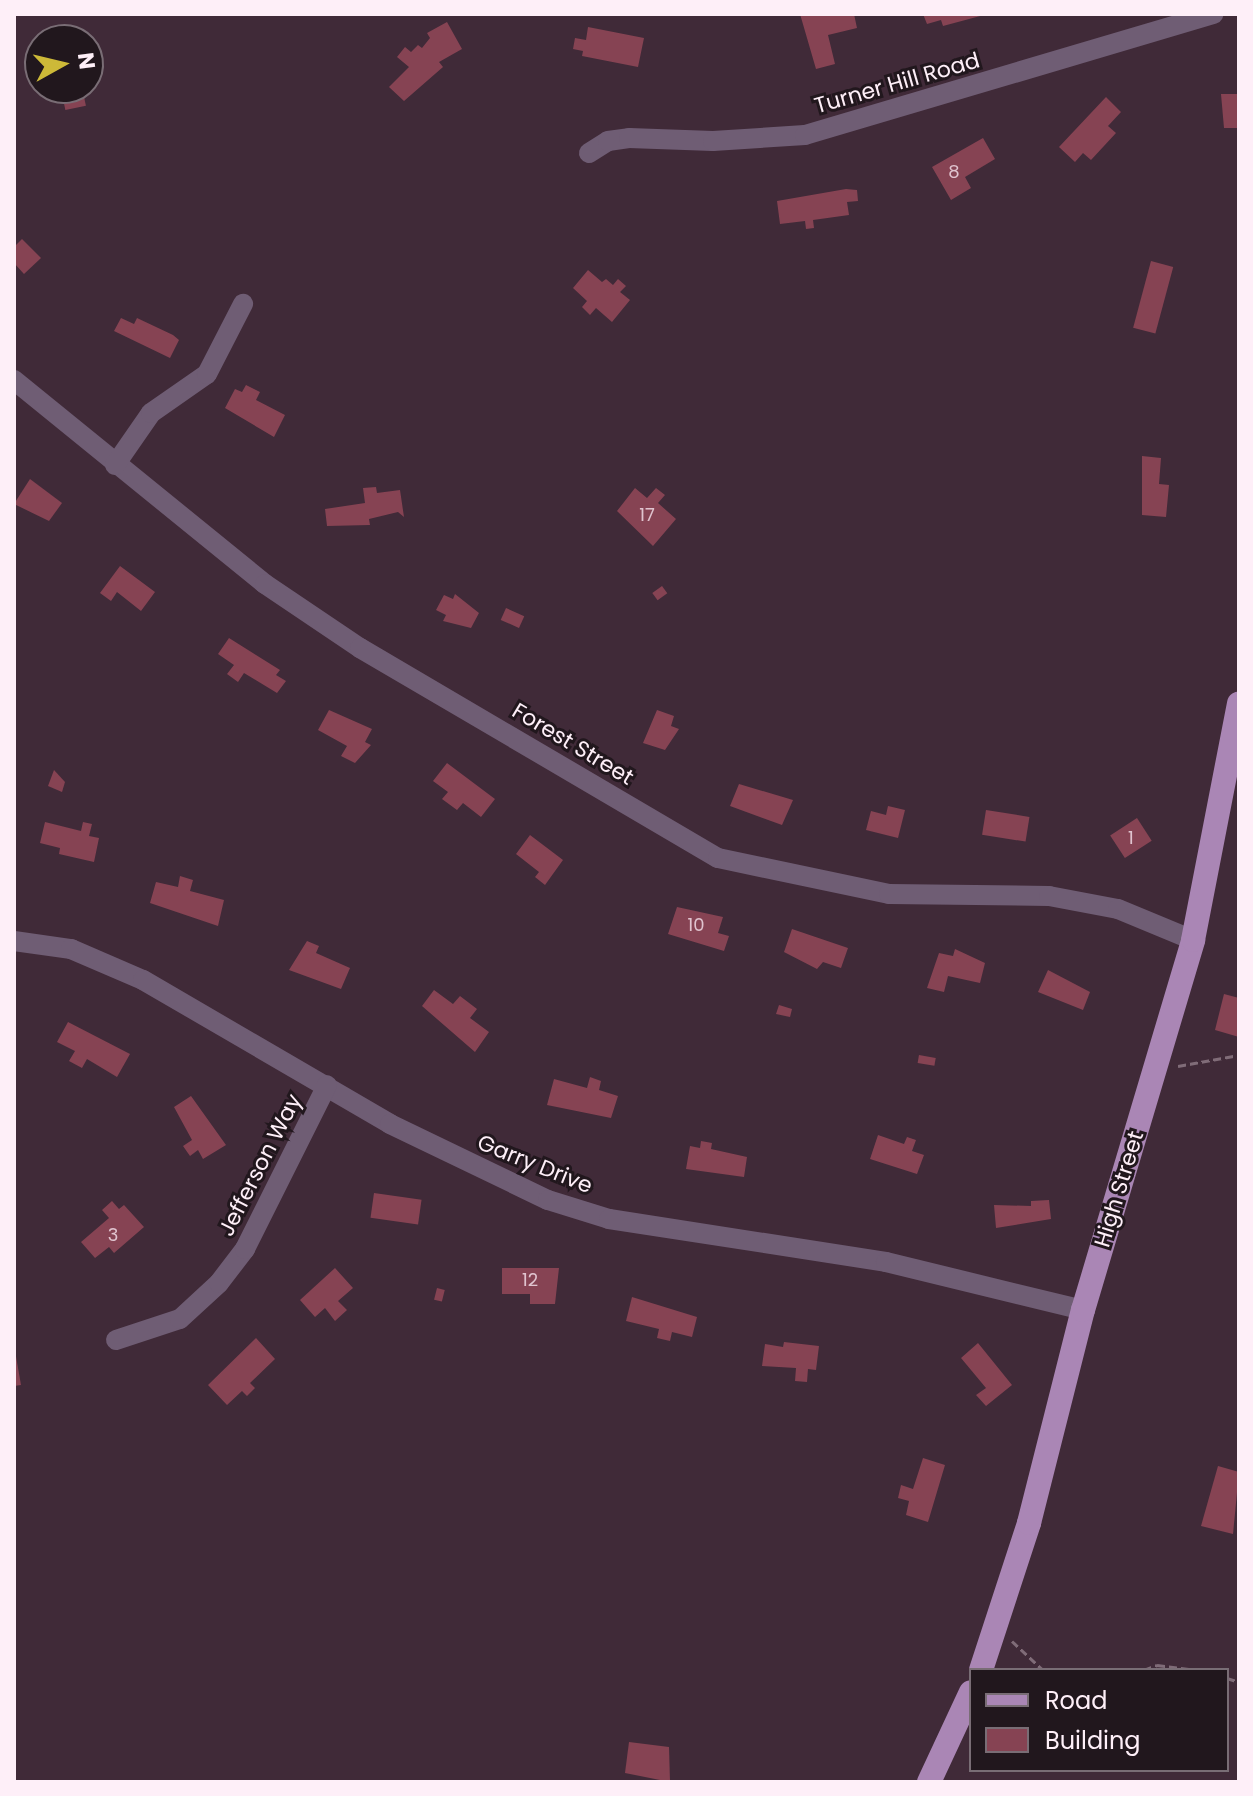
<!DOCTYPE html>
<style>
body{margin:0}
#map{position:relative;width:1253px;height:1796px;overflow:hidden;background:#402a38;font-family:Poppins,sans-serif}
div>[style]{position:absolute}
.building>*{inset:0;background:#864353;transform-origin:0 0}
.path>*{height:3px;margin-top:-1.5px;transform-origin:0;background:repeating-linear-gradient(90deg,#806c78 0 8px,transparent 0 12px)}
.minor>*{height:20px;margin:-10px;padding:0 10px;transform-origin:10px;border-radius:10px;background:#6f5d74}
.major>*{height:24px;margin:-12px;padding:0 12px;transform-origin:12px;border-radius:12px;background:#aa86b5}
span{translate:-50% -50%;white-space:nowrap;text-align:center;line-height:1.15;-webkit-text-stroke:6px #21171d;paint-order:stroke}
.number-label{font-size:18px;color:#e0c4cf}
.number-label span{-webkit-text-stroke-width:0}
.street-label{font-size:22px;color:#feeff8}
.frame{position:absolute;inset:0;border:16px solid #feeff8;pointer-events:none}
.legend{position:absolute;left:969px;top:1668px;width:260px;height:104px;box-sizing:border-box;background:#21171d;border:2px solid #796d75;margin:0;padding:10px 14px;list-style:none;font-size:24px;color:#feeff8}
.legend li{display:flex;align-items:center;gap:16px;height:40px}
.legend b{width:40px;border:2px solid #796d75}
.north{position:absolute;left:24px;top:24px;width:80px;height:80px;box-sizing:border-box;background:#21171d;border:2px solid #796d75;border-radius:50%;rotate:82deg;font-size:22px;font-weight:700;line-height:32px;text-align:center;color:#feeff8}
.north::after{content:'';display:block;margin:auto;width:28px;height:36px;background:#cdb938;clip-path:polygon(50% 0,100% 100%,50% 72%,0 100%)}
</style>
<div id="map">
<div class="building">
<div style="clip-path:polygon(800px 14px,854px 14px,857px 28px,828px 35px,835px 64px,816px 69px)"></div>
<div style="clip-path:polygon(923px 14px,984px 14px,984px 15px,943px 26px,941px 20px,927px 24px)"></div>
<div style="clip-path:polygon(447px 22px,462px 49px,439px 62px,443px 67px,404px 101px,389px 87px,409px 67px,397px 57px,405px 47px,411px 52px,418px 45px,422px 48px,430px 38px,427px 33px)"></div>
<div style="clip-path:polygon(588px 27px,644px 38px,638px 67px,582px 56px,583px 51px,573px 49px,575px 38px,586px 40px)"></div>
<div style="left:83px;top:92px;width:14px;height:21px;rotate:78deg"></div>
<div style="clip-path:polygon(1221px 94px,1239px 94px,1239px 128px,1224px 128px)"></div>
<div style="clip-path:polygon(1106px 97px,1121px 112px,1108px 126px,1116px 133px,1091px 160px,1083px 153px,1075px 162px,1059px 147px)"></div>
<div style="clip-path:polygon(983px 138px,995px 159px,965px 177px,971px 188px,951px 200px,932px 167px)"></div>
<div style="clip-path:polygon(846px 189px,857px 190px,858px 201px,847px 202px,849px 215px,813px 220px,814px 228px,806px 229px,805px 221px,780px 224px,777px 201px)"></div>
<div style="clip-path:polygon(22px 239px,41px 258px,24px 274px,14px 263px,14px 247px)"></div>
<div style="left:1151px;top:261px;width:23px;height:69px;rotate:15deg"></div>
<div style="clip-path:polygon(588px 270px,602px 282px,606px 279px,613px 285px,618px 279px,626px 286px,620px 292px,630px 300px,612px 322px,596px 308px,590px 315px,582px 307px,587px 301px,573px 288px)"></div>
<div style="clip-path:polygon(121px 318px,134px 324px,137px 318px,173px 335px,179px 340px,170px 358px,114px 331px)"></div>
<div style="clip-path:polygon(246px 385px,260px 392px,256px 400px,285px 415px,274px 437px,225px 408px,235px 389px,242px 392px)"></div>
<div style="clip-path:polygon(1142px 456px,1161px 458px,1159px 484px,1169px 485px,1166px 517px,1142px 515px)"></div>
<div style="clip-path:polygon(30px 479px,62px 503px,49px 521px,14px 504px)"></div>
<div style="clip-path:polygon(376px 487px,377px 493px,400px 490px,404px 517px,398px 512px,369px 519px,370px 525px,327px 526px,325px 509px,365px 503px,363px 488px)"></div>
<div style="clip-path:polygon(635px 488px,647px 498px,656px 488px,665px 495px,658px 503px,676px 519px,653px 546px,617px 511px)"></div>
<div style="clip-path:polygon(120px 566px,155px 592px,141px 611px,117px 592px,111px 601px,100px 593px)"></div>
<div style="left:662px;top:586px;width:9px;height:12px;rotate:54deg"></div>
<div style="clip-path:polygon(455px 594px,479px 613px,471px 628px,443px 621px,446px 615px,436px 610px,444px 595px,453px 599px)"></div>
<div style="left:506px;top:608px;width:20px;height:13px;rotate:24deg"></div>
<div style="clip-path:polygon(229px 638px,280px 670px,276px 675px,286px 681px,277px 693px,244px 673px,238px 682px,227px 674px,234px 665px,218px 654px)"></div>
<div style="clip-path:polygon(329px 710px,372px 729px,365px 742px,371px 745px,355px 763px,341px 756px,347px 746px,318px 730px)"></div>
<div style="clip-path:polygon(657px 710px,674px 716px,671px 726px,679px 729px,665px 750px,643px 743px)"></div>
<div style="clip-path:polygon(447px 763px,495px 799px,481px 817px,463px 803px,457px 810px,442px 799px,448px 792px,433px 781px)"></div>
<div style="clip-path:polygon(54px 770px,65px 782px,62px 792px,48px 786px)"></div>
<div style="clip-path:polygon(739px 784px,793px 800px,782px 825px,730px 806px)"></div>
<div style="clip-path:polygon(888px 806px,905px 810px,898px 838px,866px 830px,871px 811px,886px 815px)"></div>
<div style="left:986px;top:810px;width:44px;height:25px;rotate:9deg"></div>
<div style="left:1137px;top:818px;width:27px;height:32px;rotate:57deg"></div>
<div style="clip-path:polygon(45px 822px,81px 831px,83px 822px,92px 824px,89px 836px,99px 838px,94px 862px,59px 854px,60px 848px,40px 843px)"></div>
<div style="clip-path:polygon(530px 835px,563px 860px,545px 885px,535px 877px,539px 872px,516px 854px)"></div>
<div style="clip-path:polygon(180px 876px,193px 880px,190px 891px,224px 900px,218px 926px,150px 903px,156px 882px,178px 887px)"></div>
<div style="clip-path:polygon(677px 907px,723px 917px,718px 933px,729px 936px,724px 951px,668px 934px)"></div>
<div style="clip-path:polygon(792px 929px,848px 948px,841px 968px,823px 962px,817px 969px,784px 952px)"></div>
<div style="clip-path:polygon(307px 941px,319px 946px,316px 953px,350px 968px,341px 989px,289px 970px)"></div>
<div style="clip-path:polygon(955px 949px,985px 963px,980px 983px,948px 976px,944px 992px,927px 988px,939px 953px,953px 956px)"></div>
<div style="clip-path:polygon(1048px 970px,1090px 992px,1083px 1010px,1038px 992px)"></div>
<div style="clip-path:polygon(434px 990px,453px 1004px,460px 996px,477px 1009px,470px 1018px,489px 1032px,475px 1052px,422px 1006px)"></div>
<div style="clip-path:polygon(1224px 994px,1239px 998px,1239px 1037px,1215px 1030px)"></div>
<div style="clip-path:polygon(779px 1005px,792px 1009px,790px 1017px,776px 1014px)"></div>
<div style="clip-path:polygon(68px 1022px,130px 1054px,117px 1077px,87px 1059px,82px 1068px,69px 1061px,75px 1051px,57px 1042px)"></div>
<div style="left:919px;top:1055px;width:17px;height:8px;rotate:10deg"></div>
<div style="clip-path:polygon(590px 1077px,601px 1081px,599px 1090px,618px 1096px,611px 1118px,547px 1105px,554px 1079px,587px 1088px)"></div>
<div style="clip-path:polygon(191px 1096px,226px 1145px,203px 1159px,198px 1150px,190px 1156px,183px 1146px,192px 1140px,174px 1107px)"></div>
<div style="clip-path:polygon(878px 1135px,904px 1144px,907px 1137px,916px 1140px,912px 1151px,924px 1155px,917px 1174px,870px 1159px)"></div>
<div style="clip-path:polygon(701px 1141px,712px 1143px,711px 1149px,747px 1157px,744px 1177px,686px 1169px,690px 1146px,700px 1148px)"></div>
<div style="left:374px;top:1193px;width:48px;height:25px;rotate:8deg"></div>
<div style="clip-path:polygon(1049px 1200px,1051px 1219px,996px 1228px,994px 1205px,1031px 1206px,1031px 1201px)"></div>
<div style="clip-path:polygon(112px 1201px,119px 1209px,124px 1205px,144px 1227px,114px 1253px,109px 1247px,95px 1258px,81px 1242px,109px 1218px,102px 1210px)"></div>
<div style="clip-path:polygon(335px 1268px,353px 1288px,338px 1301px,347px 1310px,335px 1321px,325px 1308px,315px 1317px,300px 1300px)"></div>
<div style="clip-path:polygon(502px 1268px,559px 1268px,555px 1304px,530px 1304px,530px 1294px,502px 1294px)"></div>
<div style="left:437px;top:1288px;width:8px;height:12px;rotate:14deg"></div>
<div style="clip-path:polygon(632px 1297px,697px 1317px,692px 1337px,672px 1332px,670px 1341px,657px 1338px,659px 1329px,626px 1321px)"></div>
<div style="clip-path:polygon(256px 1338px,275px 1359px,250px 1383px,255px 1388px,247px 1396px,242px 1391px,227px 1405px,208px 1385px)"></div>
<div style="clip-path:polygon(784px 1342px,819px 1346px,816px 1370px,808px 1369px,807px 1382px,795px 1381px,796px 1368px,762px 1366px,765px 1344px,783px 1347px)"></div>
<div style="clip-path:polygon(978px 1343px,1012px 1385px,986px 1406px,976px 1395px,986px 1388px,961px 1358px)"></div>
<div style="clip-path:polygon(14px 1345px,21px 1385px,14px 1386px)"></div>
<div style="clip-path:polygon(923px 1458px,945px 1465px,928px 1522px,906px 1515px,909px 1501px,898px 1498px,901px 1485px,913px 1489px)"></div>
<div style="clip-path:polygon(1218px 1466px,1239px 1472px,1233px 1534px,1201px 1526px)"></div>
<div style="clip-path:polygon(629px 1742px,669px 1747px,670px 1782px,625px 1773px)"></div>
</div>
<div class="path">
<div style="left:1178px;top:1066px;width:62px;rotate:-10.2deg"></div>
<div style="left:1012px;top:1641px;width:42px;rotate:43.1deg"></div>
<div style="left:1144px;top:1670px;width:14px;rotate:-21deg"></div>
<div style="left:1157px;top:1665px;width:40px;rotate:7.1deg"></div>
<div style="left:1227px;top:1678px;width:13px;rotate:18deg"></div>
</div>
<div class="minor">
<div style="left:589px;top:153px;width:22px;rotate:-32deg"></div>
<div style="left:608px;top:141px;width:21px;rotate:-8deg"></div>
<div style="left:629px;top:138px;width:84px;rotate:2deg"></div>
<div style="left:713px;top:141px;width:92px;rotate:-3.7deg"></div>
<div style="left:805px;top:135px;width:426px;rotate:-16.5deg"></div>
<div style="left:14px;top:380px;width:323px;rotate:39.1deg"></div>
<div style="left:265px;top:584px;width:115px;rotate:34deg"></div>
<div style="left:360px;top:648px;width:415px;rotate:30.4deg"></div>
<div style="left:718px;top:858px;width:175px;rotate:11.9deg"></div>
<div style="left:889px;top:894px;width:160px;rotate:0.7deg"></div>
<div style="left:1049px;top:896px;width:70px;rotate:10.7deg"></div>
<div style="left:1118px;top:909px;width:81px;rotate:22.5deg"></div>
<div style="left:115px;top:465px;width:63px;rotate:-55.3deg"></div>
<div style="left:151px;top:413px;width:68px;rotate:-34.9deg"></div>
<div style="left:207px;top:374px;width:79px;rotate:-62.8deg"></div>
<div style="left:14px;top:941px;width:58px;rotate:8deg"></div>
<div style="left:71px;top:949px;width:78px;rotate:23.3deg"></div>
<div style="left:143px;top:980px;width:286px;rotate:30.2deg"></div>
<div style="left:390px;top:1124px;width:175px;rotate:25.7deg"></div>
<div style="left:548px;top:1200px;width:64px;rotate:17.3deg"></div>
<div style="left:609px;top:1219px;width:280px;rotate:8.8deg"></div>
<div style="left:886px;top:1262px;width:203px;rotate:13.7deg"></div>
<div style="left:116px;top:1340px;width:67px;rotate:-18.2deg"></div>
<div style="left:180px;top:1319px;width:53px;rotate:-42.7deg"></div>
<div style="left:219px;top:1283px;width:43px;rotate:-52.6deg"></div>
<div style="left:245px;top:1249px;width:183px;rotate:-63.4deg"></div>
</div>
<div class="major">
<div style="left:981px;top:1670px;width:155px;rotate:-71.9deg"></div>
<div style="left:1029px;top:1523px;width:220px;rotate:-75.8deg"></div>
<div style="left:1083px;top:1310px;width:386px;rotate:-73.4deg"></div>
<div style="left:1193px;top:940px;width:241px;rotate:-79deg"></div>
<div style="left:929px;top:1782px;width:99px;rotate:-65deg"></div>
</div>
<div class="number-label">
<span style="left:954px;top:172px">8</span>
<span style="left:647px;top:515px">17</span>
<span style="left:1131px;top:838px">1</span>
<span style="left:696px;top:925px">10</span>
<span style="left:113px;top:1235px">3</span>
<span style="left:530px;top:1280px">12</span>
</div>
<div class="street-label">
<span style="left:897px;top:83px;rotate:-16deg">Turner Hill Road</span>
<span style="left:573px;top:744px;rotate:31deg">Forest Street</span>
<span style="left:535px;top:1164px;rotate:22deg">Garry Drive</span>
<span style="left:260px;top:1165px;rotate:-63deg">Jefferson Way</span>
<span style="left:1119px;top:1189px;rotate:-73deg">High Street</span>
</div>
<div class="frame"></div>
<ul class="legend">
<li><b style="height:10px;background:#aa86b5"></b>Road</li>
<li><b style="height:22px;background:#864353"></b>Building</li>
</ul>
<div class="north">N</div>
</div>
